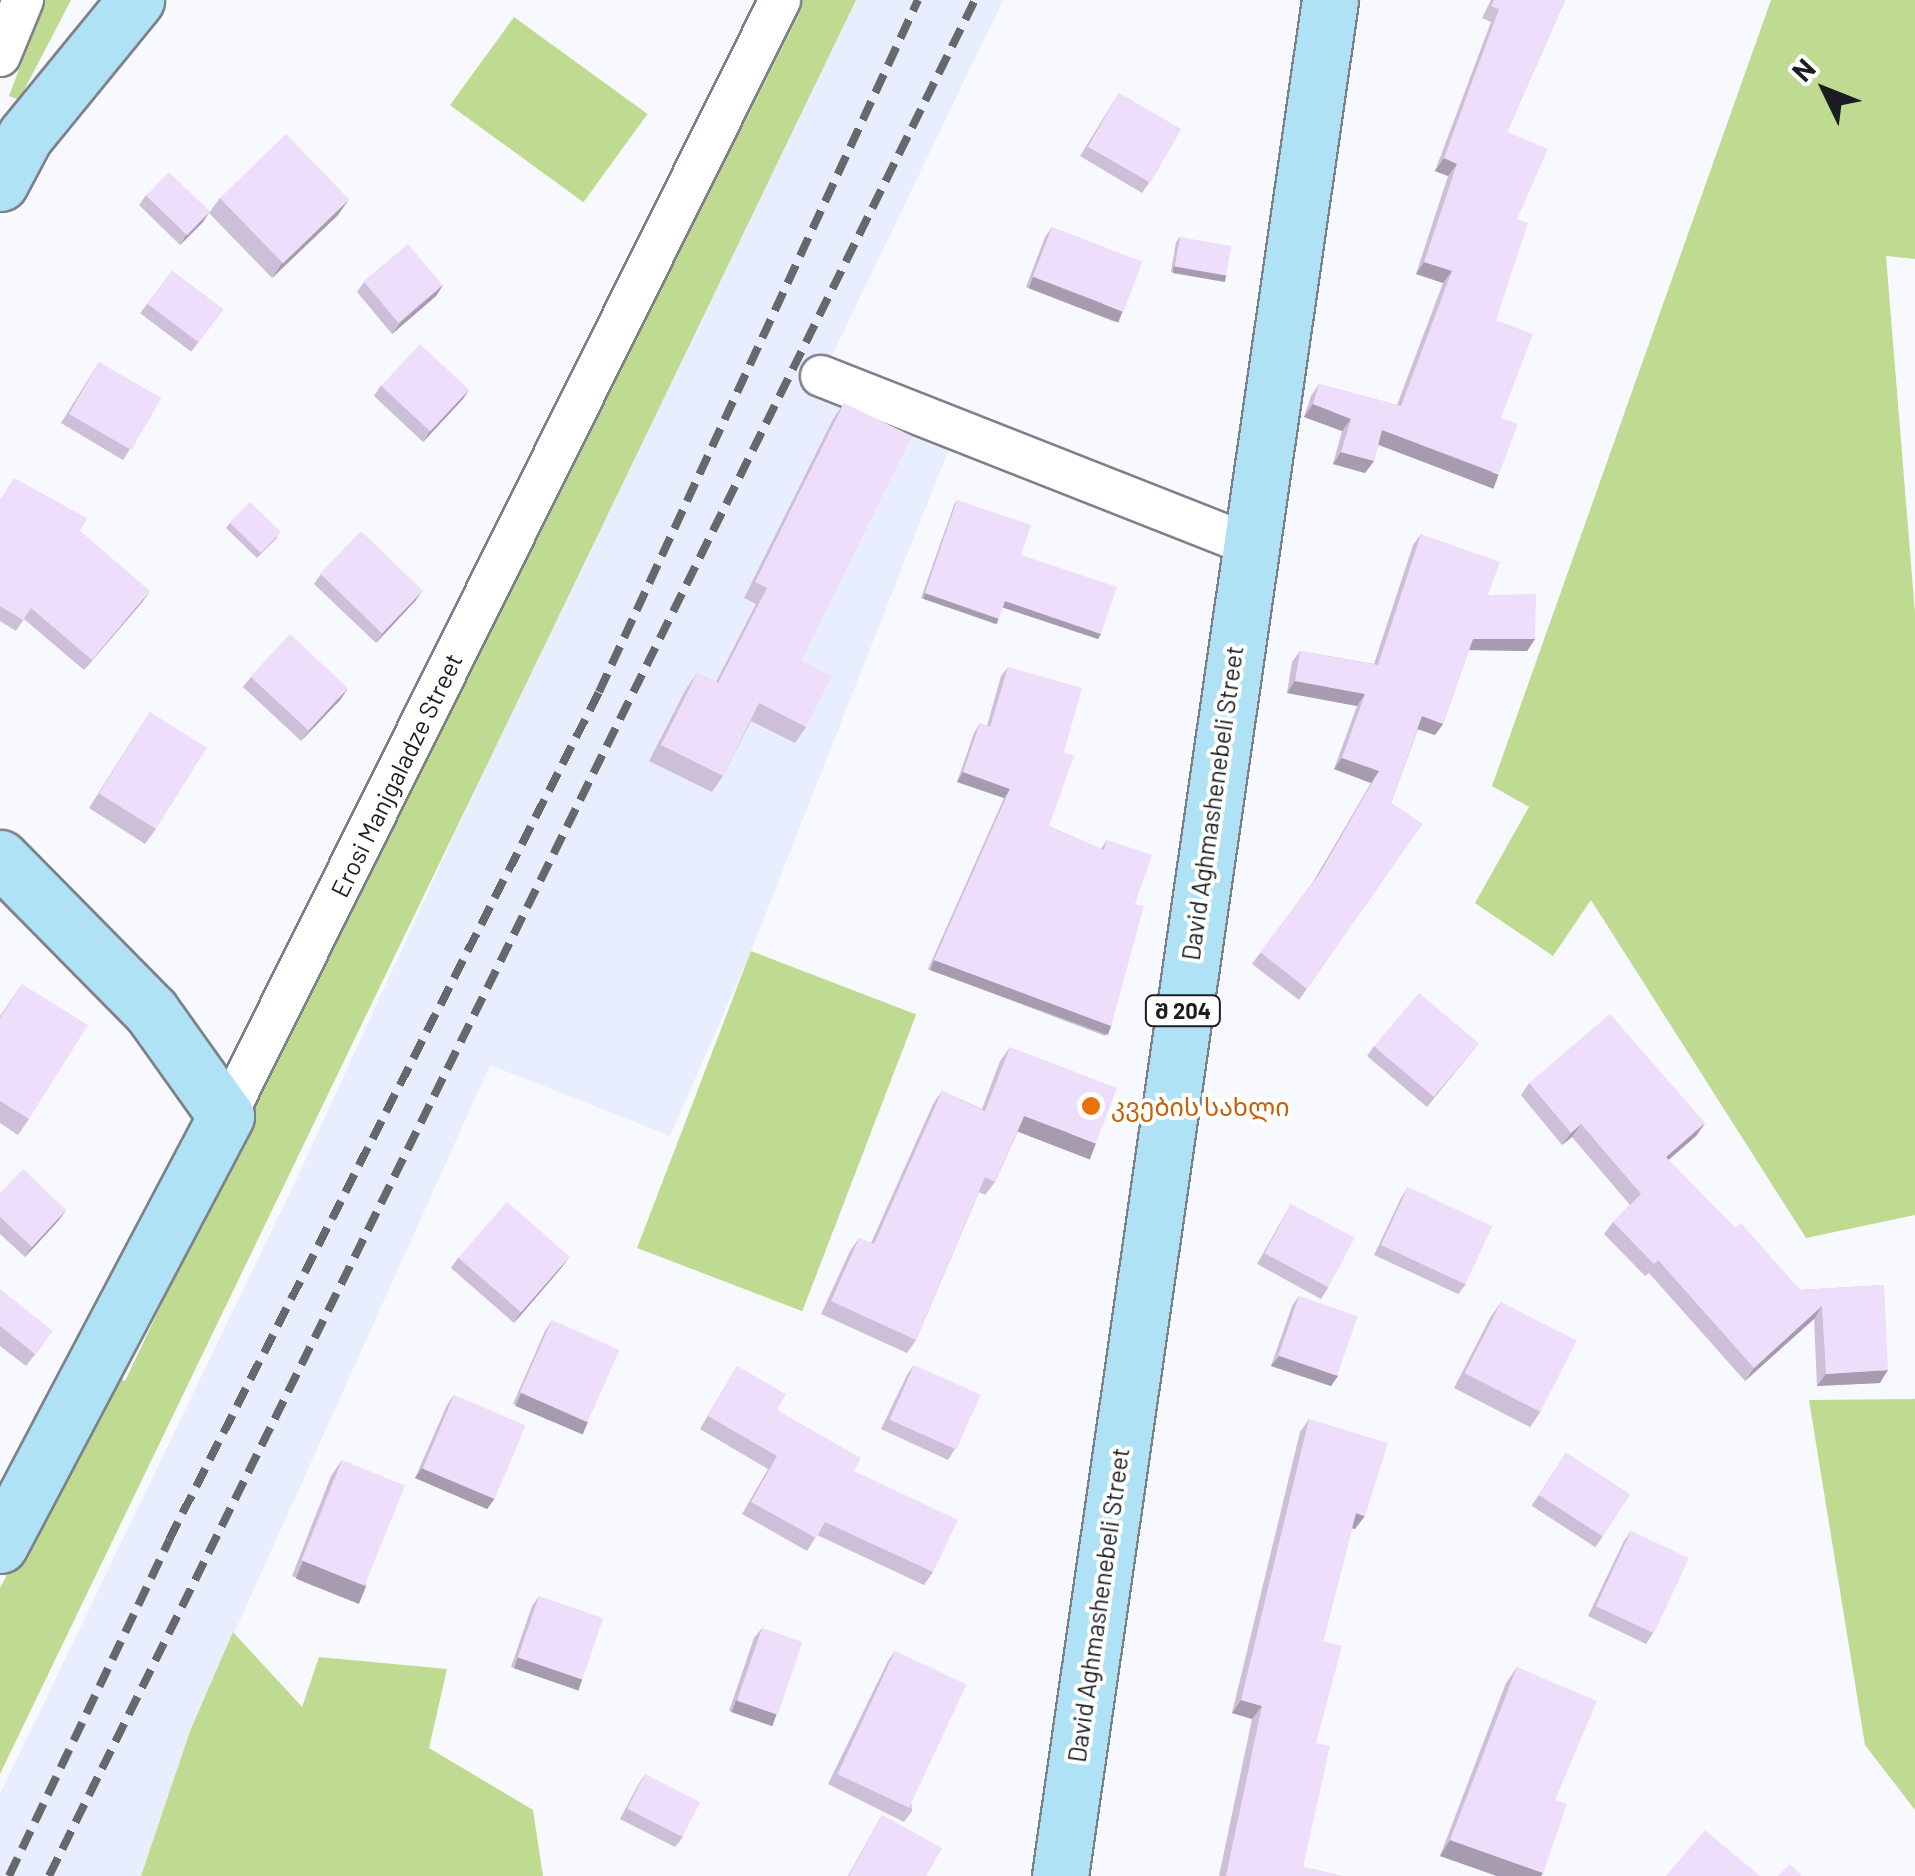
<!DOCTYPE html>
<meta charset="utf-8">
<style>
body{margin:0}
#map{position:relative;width:1915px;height:1876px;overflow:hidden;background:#f7f9ff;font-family:Barlow,"Noto Sans Georgian",sans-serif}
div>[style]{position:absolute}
.built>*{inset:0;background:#e8eefe}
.green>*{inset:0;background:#bfdb91;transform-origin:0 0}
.roads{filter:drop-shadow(2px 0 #7e8189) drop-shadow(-2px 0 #7e8189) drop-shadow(0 2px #7e8189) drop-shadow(0 -2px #7e8189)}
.minor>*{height:40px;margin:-20px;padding:0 20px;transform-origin:20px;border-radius:20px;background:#fff}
.primary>*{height:55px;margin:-27.5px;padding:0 27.5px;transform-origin:27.5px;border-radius:27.5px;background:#afe2f5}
.rail>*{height:8px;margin-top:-4px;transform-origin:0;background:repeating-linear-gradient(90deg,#66686c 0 20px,transparent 0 30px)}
.wall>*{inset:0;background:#cdbfd8;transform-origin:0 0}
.shaded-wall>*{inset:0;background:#a79bb0;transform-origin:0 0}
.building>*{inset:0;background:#eedefb;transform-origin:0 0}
.dots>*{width:28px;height:28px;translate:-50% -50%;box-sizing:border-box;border:5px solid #fff;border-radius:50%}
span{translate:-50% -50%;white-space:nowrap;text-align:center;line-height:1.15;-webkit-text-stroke:8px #fff;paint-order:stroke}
.shield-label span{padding:2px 8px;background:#fff;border:2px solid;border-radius:8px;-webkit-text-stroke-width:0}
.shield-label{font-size:22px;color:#1c1d20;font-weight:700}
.street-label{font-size:25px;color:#1c1d20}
.food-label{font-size:25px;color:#c56008}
.left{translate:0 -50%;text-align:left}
.north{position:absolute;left:1775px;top:40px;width:100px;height:100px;-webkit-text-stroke:8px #fff;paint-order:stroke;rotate:313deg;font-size:28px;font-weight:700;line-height:40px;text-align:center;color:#1c1d20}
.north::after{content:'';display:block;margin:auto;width:35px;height:45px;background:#1c1d20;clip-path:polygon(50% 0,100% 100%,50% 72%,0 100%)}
</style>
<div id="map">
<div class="built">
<div style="clip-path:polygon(837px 0,1003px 0,813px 395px,948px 451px,751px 951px,670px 1136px,490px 1065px,190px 1731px,141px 1876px,0 1876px,0 1794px,298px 1176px)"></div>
</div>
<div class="green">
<div style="clip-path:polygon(45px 0,71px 0,19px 100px,9px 96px)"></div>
<div style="clip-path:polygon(797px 0,856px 0,0 1774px,0 1588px,112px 1375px,125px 1381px,555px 476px)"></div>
<div style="clip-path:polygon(1771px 0,1915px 0,1915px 259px,1886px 256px,1915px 613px,1915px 1215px,1806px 1238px,1591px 900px,1553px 956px,1475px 903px,1529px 807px,1492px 786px)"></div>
<div style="left:514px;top:17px;width:165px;height:109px;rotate:36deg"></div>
<div style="left:751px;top:951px;width:177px;height:318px;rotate:21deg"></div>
<div style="clip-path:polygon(1915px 1399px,1915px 1810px,1865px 1745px,1809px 1400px)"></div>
<div style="clip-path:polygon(233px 1632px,302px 1707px,319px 1657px,447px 1669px,429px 1748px,533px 1810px,543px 1876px,141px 1876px,190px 1731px)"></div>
</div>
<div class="roads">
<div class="minor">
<div style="left:0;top:56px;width:61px;rotate:-67.7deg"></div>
<div style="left:821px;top:376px;width:460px;rotate:21.5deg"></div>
<div style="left:226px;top:1116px;width:1246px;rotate:-63.6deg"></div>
</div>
<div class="primary">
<div style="left:0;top:183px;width:53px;rotate:-62deg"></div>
<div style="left:25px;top:136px;width:176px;rotate:-50.8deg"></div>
<div style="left:0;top:858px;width:215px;rotate:45.4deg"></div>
<div style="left:151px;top:1011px;width:129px;rotate:54.5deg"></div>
<div style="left:226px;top:1116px;width:485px;rotate:117.8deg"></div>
<div style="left:1060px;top:1876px;width:1895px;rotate:-81.81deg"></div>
</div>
</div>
<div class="rail">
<div style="left:9px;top:1876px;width:372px;rotate:-64.5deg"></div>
<div style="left:169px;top:1540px;width:951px;rotate:-63.11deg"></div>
<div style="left:599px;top:692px;width:762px;rotate:-65.25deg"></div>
<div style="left:49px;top:1876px;width:2092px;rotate:-63.73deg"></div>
</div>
<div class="wall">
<div style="clip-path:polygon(1491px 0,1565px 0,1507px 132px,1517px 219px,1496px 320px,1501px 418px,1490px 486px,1378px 445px,1374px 461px,1365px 473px,1333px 464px,1342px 431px,1304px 417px,1311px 396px,1319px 384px,1397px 405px,1443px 283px,1416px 274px,1448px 176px,1435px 171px,1491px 22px,1482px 18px)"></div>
<div style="clip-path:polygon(1119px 93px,1149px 183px,1142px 193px,1080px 156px)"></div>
<div style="clip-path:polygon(146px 195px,203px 222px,180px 245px,139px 205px)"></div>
<div style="clip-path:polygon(220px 198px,349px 199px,338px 215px,272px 278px,209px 213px)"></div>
<div style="clip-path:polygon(1052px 227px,1115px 322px,1026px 287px,1045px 237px)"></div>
<div style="clip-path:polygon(1180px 237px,1226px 275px,1222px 281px,1171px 272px,1176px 242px)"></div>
<div style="left:172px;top:271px;width:64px;height:53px;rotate:37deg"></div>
<div style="clip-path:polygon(364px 282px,443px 285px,436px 296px,392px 334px,357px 292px)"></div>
<div style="clip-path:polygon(99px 362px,130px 449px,123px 460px,61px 423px)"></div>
<div style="clip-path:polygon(381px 385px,469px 390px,462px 400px,423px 442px,374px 396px)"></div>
<div style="clip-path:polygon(844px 403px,801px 661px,806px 727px,795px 743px,751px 721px,723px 776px,712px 792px,649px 761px,686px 689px,697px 673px,716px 682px,756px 604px,744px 598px,833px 419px)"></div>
<div style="clip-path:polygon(0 499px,80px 531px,143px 601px,84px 670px,24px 619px,16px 631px,0 621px)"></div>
<div style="clip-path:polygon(957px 500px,1021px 555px,1101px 634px,1098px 639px,1003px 607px,995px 624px,921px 598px,954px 505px)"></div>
<div style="clip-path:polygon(230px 523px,278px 537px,257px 558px,226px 528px)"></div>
<div style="clip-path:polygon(1421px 534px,1535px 639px,1527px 651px,1469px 650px,1443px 724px,1435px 735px,1418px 729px,1391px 803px,1422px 824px,1299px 1000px,1252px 964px,1313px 882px,1371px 783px,1334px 769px,1357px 706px,1287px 693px,1292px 662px,1300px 651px,1374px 664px,1413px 545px)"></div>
<div style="clip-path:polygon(321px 574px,416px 600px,376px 643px,314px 584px)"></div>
<div style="clip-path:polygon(1008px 667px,1064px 752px,1049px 826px,1101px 849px,1107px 840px,1135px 904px,1111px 1026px,1105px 1036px,928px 969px,1004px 798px,957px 782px,974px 733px,980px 723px,987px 726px,1001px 676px)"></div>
<div style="clip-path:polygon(251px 677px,341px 699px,301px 741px,243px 687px)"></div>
<div style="clip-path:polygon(150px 712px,156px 829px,145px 844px,89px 808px)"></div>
<div style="clip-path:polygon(22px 984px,29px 1119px,18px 1135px,0 1123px,0 1016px)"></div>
<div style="clip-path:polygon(1479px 1043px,1427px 1107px,1367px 1056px,1374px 1046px)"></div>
<div style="clip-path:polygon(1010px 1047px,1086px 1157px,1018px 1131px,995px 1182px,985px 1195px,979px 1192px,916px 1340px,907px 1353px,821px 1314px,850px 1251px,859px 1238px,871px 1243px,933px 1104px,942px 1091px,982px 1109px,1000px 1061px)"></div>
<div style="clip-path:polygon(1529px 1083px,1705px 1123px,1696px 1136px,1668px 1160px,1735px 1228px,1800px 1290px,1884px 1285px,1880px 1383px,1817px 1386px,1814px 1319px,1745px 1381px,1649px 1273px,1645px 1276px,1604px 1234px,1613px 1222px,1630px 1205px,1572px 1137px,1562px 1145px,1521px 1095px)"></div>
<div style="clip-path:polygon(1408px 1187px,1466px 1284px,1458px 1294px,1374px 1255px,1401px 1198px)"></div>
<div style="clip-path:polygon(0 1193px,59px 1220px,25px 1257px,0 1234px)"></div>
<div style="clip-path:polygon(1291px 1204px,1328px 1288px,1321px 1299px,1257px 1264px)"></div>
<div style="clip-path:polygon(458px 1258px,562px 1267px,514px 1323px,451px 1268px)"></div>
<div style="clip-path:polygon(0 1289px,44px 1343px,26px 1366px,0 1346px)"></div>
<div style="clip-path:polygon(1299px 1296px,1338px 1376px,1331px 1386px,1271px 1366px,1292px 1306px)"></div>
<div style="clip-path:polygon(1501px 1302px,1541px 1411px,1530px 1427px,1454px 1388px,1490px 1318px)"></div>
<div style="clip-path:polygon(552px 1320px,580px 1433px,513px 1404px,545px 1331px)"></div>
<div style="clip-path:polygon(914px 1365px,955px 1449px,948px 1460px,881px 1429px,907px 1375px)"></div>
<div style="clip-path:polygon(737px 1366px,777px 1410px,854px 1471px,933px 1572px,924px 1585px,817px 1535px,807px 1551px,742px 1514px,768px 1469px,700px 1429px)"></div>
<div style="clip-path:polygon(454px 1395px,495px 1498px,487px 1509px,415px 1478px,447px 1405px)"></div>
<div style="clip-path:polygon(1309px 1419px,1355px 1529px,1352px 1528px,1323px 1641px,1316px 1743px,1303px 1867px,1342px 1876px,1219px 1876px,1252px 1719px,1232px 1713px,1300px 1432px)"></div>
<div style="left:1566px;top:1453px;width:76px;height:63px;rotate:33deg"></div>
<div style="clip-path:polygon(342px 1460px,366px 1586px,356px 1601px,292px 1576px,331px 1476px)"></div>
<div style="clip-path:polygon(1631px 1531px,1653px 1633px,1646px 1644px,1588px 1616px,1624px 1541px)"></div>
<div style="clip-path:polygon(539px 1596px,582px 1679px,575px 1689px,511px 1667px,532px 1606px)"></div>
<div style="clip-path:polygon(762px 1628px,770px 1725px,729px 1711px,754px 1638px)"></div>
<div style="clip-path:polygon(895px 1651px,912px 1811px,904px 1822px,828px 1784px,888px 1661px)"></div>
<div style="clip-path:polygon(1517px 1667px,1555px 1800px,1543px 1873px,1541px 1876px,1497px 1876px,1440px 1856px,1506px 1683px)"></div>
<div style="clip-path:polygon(645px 1774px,683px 1837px,675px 1847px,620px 1819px,638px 1785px)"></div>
<div style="clip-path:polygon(882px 1815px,926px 1876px,848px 1876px)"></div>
</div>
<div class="shaded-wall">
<div style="clip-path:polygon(1444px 158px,1457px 164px,1448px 176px,1435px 171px)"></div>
<div style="clip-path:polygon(349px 199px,338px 215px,272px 278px,282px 263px)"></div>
<div style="clip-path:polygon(210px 211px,203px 222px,180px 245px,187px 234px)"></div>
<div style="clip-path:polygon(1424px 262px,1452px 271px,1443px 283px,1416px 274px)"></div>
<div style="left:1174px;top:266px;width:53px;height:7px;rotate:10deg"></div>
<div style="left:1033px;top:277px;width:96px;height:12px;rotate:21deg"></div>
<div style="clip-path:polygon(443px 285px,436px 296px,392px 334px,400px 323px)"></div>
<div style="clip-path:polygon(469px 390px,462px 400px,423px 442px,430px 431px)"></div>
<div style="clip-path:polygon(1313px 404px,1351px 419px,1342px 431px,1304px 417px)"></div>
<div style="left:1382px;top:430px;width:125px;height:15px;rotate:21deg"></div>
<div style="clip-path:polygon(1341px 452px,1374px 461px,1365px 473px,1333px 464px)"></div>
<div style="clip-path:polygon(423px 590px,416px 600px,376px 643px,384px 632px)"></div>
<div style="clip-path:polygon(150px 591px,143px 601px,84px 670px,92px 660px)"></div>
<div style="left:925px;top:593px;width:78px;height:6px;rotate:19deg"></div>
<div style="clip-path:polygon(1005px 601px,1101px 634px,1098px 639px,1001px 607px)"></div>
<div style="clip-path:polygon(1473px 639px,1535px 639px,1527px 651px,1466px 650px)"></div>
<div style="clip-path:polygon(1295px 681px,1365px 694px,1357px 706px,1287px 693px)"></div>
<div style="clip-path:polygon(348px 688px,341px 699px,301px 741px,309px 731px)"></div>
<div style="clip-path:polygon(1422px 716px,1443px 724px,1435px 735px,1414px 728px)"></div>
<div style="clip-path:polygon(1342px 758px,1379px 771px,1371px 783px,1334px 769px)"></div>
<div style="clip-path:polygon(963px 772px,1010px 789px,1004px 798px,957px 782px)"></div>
<div style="left:934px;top:960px;width:189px;height:11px;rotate:20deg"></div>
<div style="left:1024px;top:1116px;width:77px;height:17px;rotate:21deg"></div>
<div style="clip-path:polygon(1705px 1123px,1696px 1136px,1657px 1170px,1666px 1157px)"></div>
<div style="clip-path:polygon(1581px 1124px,1572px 1137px,1562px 1145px,1571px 1133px)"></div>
<div style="clip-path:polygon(66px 1210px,59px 1220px,25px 1257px,32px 1247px)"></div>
<div style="clip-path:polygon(570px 1256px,562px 1267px,514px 1323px,521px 1312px)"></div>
<div style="clip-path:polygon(1822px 1306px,1814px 1319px,1745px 1381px,1754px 1368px)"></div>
<div style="clip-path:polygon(1279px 1356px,1338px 1376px,1331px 1386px,1271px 1366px)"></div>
<div style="clip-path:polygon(1888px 1370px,1880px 1383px,1817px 1386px,1826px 1374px)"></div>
<div style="left:521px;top:1393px;width:73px;height:14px;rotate:23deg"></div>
<div style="clip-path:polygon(422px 1468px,495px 1498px,487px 1509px,415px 1478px)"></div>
<div style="clip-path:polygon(1356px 1513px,1365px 1516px,1355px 1529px,1347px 1527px)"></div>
<div style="left:303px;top:1561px;width:68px;height:19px;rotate:22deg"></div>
<div style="left:518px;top:1657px;width:68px;height:12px;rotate:19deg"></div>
<div style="left:736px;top:1700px;width:43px;height:13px;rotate:19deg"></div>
<div style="clip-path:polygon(1241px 1700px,1262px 1706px,1252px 1719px,1232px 1713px)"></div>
<div style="clip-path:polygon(1450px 1840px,1543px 1873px,1541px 1876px,1497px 1876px,1440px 1856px)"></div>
</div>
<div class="building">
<div style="clip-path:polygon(1494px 0,1565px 0,1507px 132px,1548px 149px,1517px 219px,1528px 223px,1496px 320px,1533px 334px,1501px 418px,1518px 424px,1499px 474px,1382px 430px,1374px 461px,1341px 452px,1351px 419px,1313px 404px,1319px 384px,1401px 406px,1452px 271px,1424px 262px,1457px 164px,1444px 158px,1499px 9px,1491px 6px)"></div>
<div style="left:1119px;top:93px;width:72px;height:62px;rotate:30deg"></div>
<div style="left:286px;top:134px;width:91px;height:92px;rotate:46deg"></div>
<div style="left:169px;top:172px;width:57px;height:33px;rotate:44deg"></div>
<div style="left:1052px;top:227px;width:97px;height:53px;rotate:21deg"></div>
<div style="left:1180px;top:237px;width:52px;height:30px;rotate:10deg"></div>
<div style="left:408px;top:244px;width:54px;height:58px;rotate:50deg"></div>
<div style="left:172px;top:271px;width:64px;height:41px;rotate:37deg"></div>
<div style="left:420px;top:344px;width:67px;height:57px;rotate:43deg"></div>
<div style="left:99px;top:362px;width:72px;height:60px;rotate:30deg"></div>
<div style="clip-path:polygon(844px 403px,912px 436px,801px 661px,832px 676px,806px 727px,759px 703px,723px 776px,661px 745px,697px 673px,718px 683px,767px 588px,755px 582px)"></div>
<div style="clip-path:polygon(14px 478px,87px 518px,80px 531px,150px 591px,92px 660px,31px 608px,23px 620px,0 606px,0 500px)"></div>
<div style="clip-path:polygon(957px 500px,1031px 525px,1021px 555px,1117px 587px,1101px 634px,1005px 601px,999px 619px,925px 593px)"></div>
<div style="left:250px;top:502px;width:43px;height:29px;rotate:44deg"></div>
<div style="left:361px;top:531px;width:86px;height:59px;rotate:44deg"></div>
<div style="clip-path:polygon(1421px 534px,1500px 562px,1488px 595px,1536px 594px,1535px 639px,1473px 639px,1443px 724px,1422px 716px,1391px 803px,1422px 824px,1307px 989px,1260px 952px,1319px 875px,1379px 771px,1342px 758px,1365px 694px,1295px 681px,1300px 651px,1378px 665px)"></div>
<div style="left:290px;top:634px;width:79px;height:58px;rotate:43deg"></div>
<div style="clip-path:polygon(1008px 667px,1082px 688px,1064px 752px,1074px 756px,1049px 826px,1104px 850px,1107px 840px,1152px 855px,1135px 904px,1144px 906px,1111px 1026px,934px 960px,1010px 789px,963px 772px,980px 723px,990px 727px)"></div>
<div style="left:150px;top:712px;width:67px;height:96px;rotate:32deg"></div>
<div style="clip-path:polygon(22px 984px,88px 1025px,29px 1119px,0 1101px,0 1018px)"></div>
<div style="left:1419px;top:993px;width:78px;height:70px;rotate:40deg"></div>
<div style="clip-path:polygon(1610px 1014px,1705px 1123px,1666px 1157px,1735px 1228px,1741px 1223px,1800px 1290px,1884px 1285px,1888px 1370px,1826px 1374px,1822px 1306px,1754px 1368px,1658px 1260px,1654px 1264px,1613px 1222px,1641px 1194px,1581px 1124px,1571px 1133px,1529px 1083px)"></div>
<div style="clip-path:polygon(1010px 1047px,1117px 1088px,1096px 1143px,1024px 1116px,995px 1182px,985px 1177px,916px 1340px,831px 1301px,859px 1238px,874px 1244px,942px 1091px,985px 1111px)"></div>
<div style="clip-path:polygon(23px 1169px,66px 1210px,32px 1247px,0 1217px,0 1193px)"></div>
<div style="left:1408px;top:1187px;width:93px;height:64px;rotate:25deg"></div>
<div style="left:507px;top:1202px;width:83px;height:74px;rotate:41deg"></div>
<div style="left:1291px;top:1204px;width:72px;height:56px;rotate:28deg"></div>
<div style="clip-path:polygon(0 1289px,53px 1331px,35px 1354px,0 1326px)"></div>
<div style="left:1299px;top:1296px;width:62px;height:63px;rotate:19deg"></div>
<div style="left:1501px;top:1302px;width:85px;height:80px;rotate:27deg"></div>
<div style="left:552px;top:1320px;width:74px;height:79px;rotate:24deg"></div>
<div style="left:914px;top:1365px;width:73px;height:60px;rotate:24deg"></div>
<div style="clip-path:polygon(737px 1366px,786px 1394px,777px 1410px,861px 1458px,854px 1471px,958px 1520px,933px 1572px,825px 1522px,816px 1538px,751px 1502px,777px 1456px,708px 1416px)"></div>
<div style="left:454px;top:1395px;width:78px;height:80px;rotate:23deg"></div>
<div style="clip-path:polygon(1309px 1419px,1388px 1443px,1365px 1516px,1356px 1513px,1323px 1641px,1342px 1646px,1316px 1743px,1330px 1746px,1303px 1867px,1342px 1876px,1226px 1876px,1262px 1706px,1241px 1700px)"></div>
<div style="left:1566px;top:1453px;width:76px;height:50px;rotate:33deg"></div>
<div style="left:342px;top:1460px;width:68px;height:108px;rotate:22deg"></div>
<div style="left:1631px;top:1531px;width:64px;height:83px;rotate:25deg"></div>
<div style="left:539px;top:1596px;width:68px;height:65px;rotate:19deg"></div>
<div style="left:762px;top:1628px;width:43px;height:77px;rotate:19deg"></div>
<div style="left:895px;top:1651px;width:79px;height:136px;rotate:25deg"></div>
<div style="clip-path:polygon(1517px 1667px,1597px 1701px,1555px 1800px,1567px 1804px,1543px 1873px,1450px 1840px)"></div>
<div style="left:645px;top:1774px;width:62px;height:39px;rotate:27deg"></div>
<div style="clip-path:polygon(882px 1815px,942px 1848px,926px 1876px,849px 1876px)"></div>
<div style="clip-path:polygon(1705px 1830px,1760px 1876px,1666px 1876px)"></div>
<div style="clip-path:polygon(1790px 1864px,1802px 1876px,1778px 1876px)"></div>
</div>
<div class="dots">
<div style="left:1091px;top:1106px;background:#e8710a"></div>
</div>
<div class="shield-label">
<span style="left:1183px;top:1011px">შ 204</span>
</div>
<div class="street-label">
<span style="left:396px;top:775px;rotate:-64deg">Erosi Manjgaladze Street</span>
<span style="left:1212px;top:803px;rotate:-82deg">David Aghmashenebeli Street</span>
<span style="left:1098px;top:1605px;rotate:-82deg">David Aghmashenebeli Street</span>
</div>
<div class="food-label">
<span class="left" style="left:1111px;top:1106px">კვების სახლი</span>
</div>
<div class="north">N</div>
</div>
